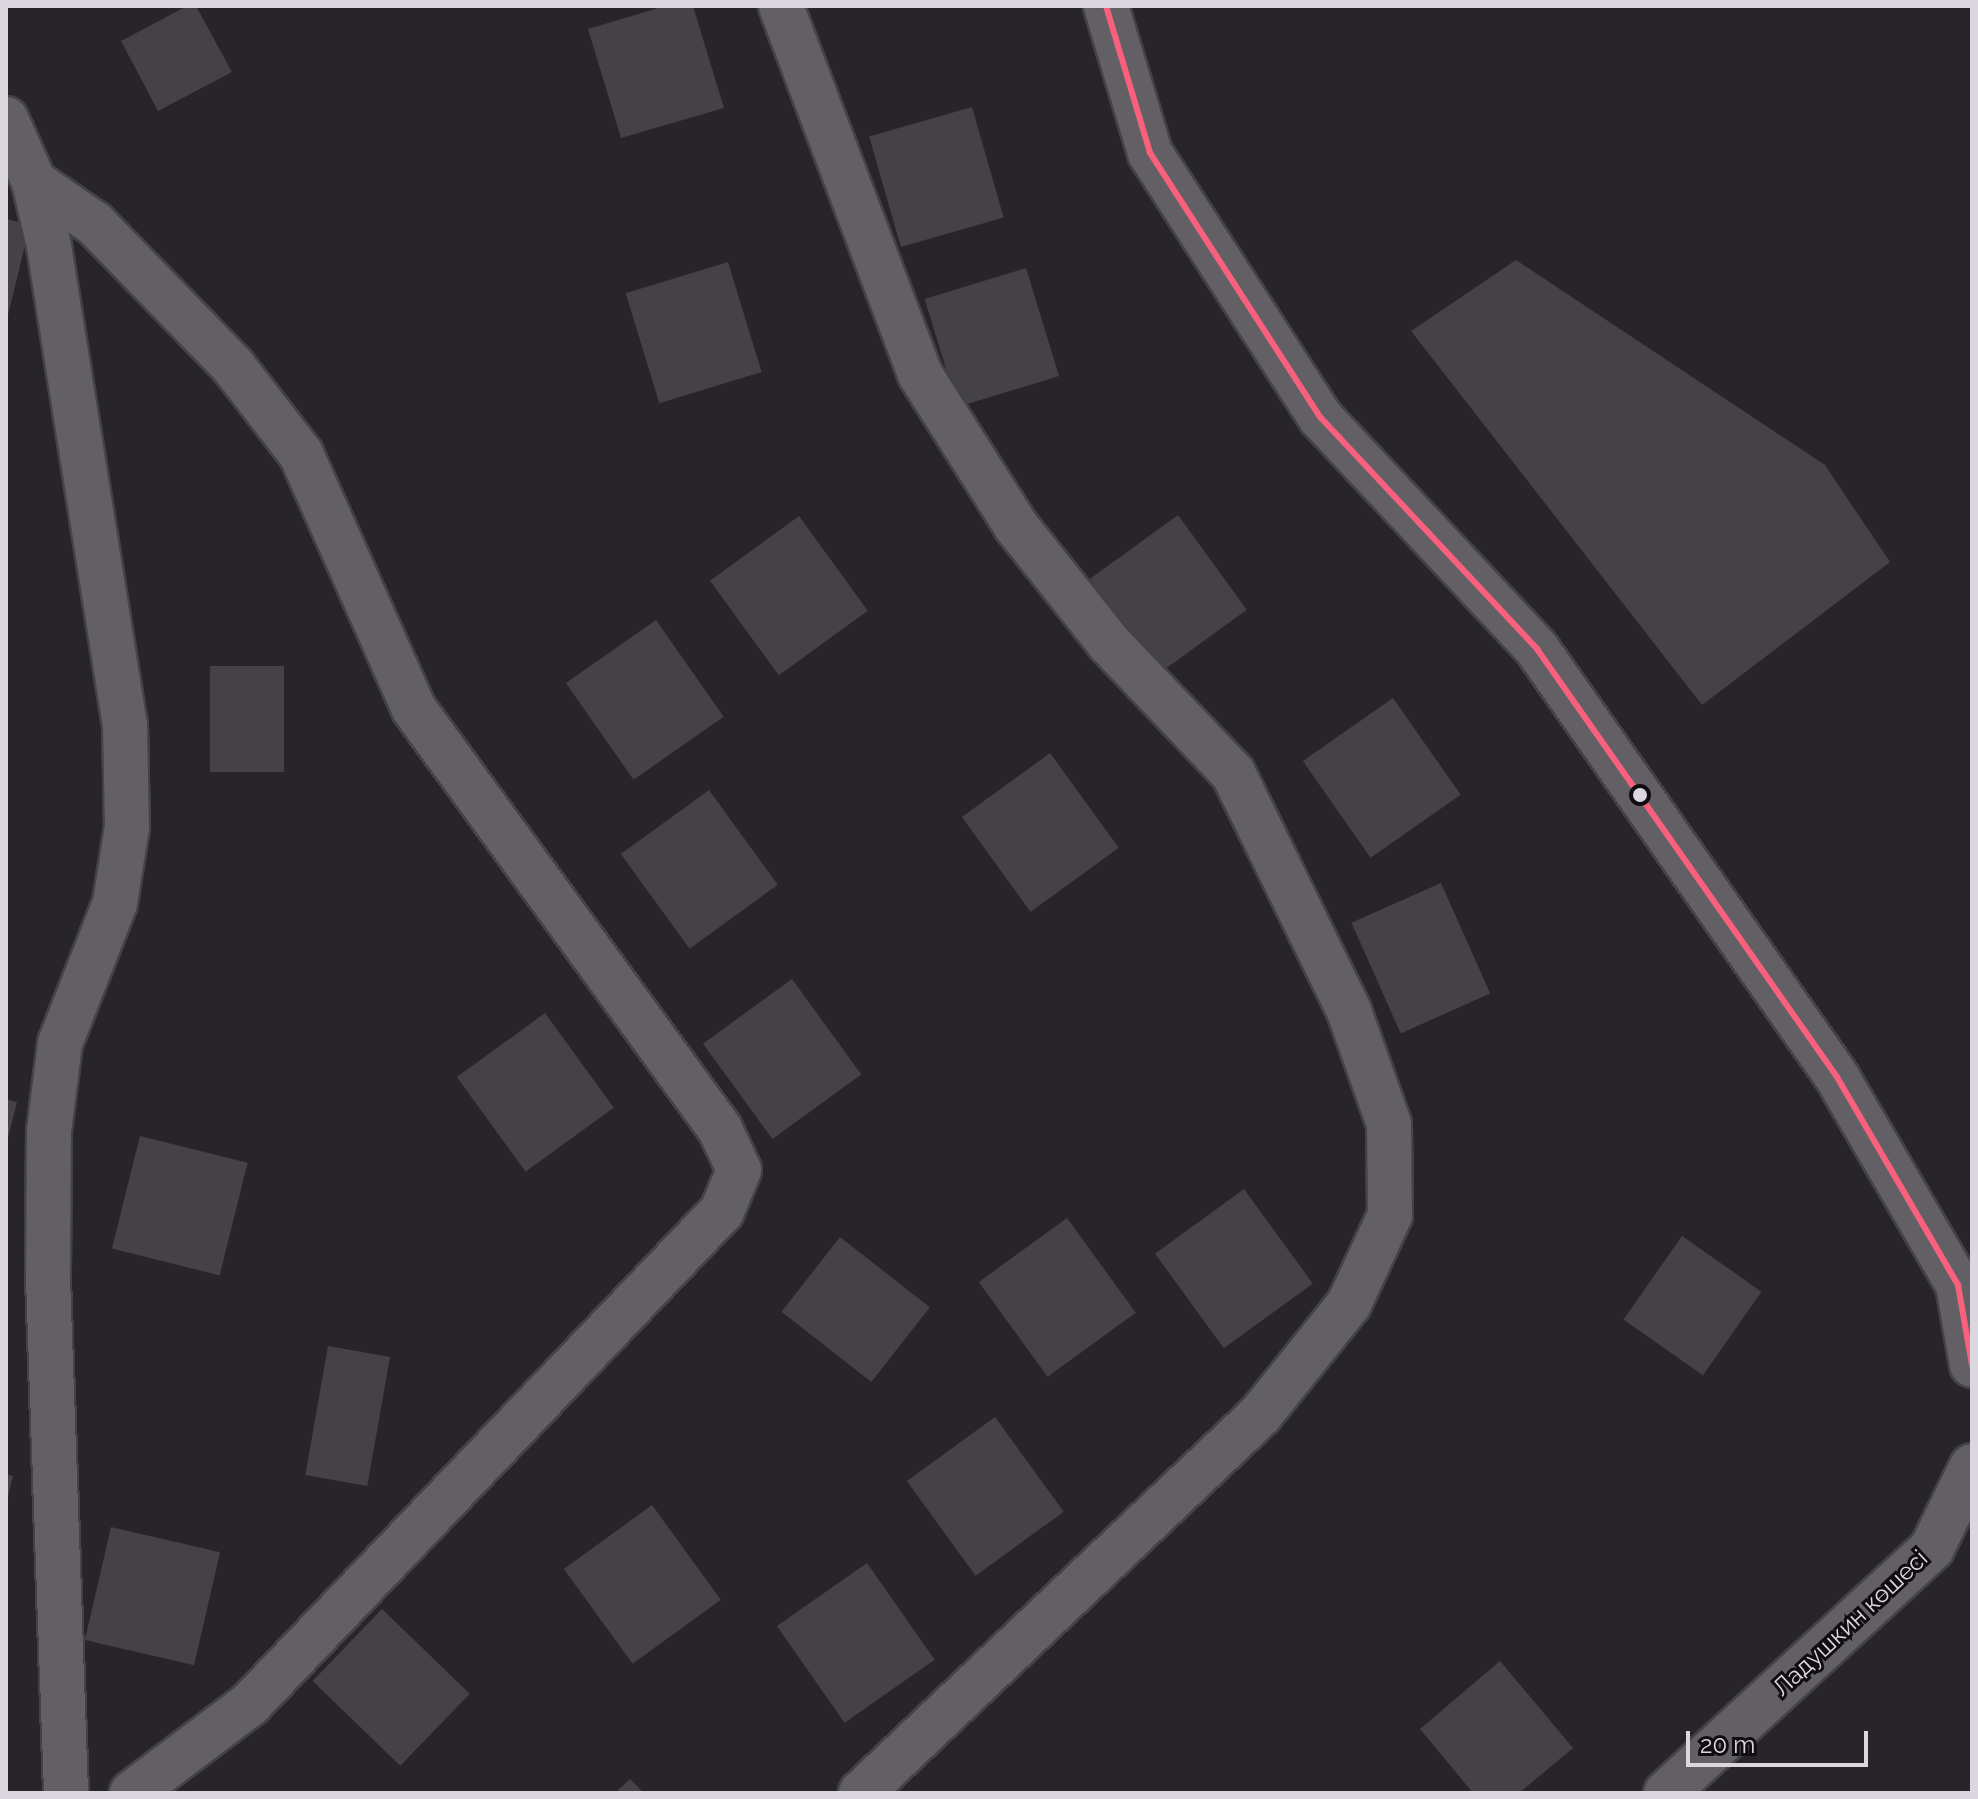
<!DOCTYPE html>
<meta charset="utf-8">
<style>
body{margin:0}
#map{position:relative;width:1978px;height:1799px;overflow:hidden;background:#27252a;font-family:Raleway,sans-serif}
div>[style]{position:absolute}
.building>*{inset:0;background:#444246;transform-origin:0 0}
.roads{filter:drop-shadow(2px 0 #444248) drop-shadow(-2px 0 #444248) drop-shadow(0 2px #444248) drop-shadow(0 -2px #444248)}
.minor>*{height:44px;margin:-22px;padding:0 22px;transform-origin:22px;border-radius:22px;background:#626065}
.bus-1>*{height:6px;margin:-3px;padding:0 3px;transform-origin:3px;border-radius:3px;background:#f8607d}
.dots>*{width:22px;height:22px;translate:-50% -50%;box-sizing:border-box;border:4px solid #0f0d12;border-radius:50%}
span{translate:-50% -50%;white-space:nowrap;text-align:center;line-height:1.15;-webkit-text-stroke:6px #0f0d12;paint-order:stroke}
.street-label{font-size:24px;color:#dbd7df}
.frame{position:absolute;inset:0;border:8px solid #dbd7df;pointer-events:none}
.scale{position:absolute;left:1686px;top:1731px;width:182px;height:36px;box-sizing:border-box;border:4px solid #dbd7df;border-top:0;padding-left:10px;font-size:24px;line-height:28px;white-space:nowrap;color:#dbd7df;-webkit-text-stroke:6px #0f0d12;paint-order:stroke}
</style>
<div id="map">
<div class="building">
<div style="clip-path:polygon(187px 6px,196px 6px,232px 72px,158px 111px,121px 41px)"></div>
<div style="clip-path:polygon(665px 6px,693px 6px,724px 108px,621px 138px,588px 29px)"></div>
<div style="left:972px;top:107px;width:115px;height:107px;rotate:74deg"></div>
<div style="clip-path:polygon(6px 219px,30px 225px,7px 319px,6px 319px)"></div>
<div style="clip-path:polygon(1516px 260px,1825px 465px,1890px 562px,1702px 705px,1411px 331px)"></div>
<div style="left:728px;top:262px;width:115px;height:107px;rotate:73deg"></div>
<div style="left:1026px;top:268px;width:113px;height:106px;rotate:73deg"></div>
<div style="left:1178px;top:515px;width:117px;height:109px;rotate:54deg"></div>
<div style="left:799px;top:516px;width:117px;height:110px;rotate:54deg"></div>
<div style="left:656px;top:620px;width:118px;height:110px;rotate:55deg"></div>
<div style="left:284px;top:666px;width:106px;height:74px;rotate:90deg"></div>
<div style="left:1393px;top:698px;width:118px;height:110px;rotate:55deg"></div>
<div style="left:1050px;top:753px;width:117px;height:109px;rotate:54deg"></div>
<div style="left:709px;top:790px;width:117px;height:109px;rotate:54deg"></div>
<div style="left:1441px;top:883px;width:121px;height:98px;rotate:66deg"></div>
<div style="left:792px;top:979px;width:118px;height:110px;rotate:54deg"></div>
<div style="left:545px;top:1013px;width:117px;height:109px;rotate:54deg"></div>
<div style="clip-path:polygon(6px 1099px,17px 1102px,7px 1142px,6px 1141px)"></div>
<div style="left:140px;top:1136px;width:111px;height:116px;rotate:14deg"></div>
<div style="left:1244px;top:1189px;width:117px;height:110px;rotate:54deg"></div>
<div style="left:1067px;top:1218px;width:117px;height:109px;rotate:54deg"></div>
<div style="left:1682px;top:1236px;width:97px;height:102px;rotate:35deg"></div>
<div style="left:840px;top:1237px;width:114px;height:95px;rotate:38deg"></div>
<div style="left:328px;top:1346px;width:63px;height:131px;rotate:10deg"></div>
<div style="left:995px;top:1417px;width:117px;height:109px;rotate:54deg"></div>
<div style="clip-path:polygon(6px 1474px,13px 1476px,7px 1501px,6px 1501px)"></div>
<div style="left:652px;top:1505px;width:117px;height:109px;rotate:54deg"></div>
<div style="left:111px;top:1527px;width:112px;height:116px;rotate:13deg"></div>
<div style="left:867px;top:1563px;width:118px;height:110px;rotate:55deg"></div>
<div style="left:382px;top:1609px;width:122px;height:100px;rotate:44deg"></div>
<div style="clip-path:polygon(1500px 1661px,1573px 1748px,1519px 1793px,1473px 1793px,1420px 1729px)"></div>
<div style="clip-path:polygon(630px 1779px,644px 1793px,615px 1793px)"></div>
</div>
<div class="roads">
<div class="minor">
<div style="left:781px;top:6px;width:393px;rotate:69.3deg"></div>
<div style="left:920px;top:374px;width:180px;rotate:57.7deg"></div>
<div style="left:1016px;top:526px;width:149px;rotate:51.5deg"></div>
<div style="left:1109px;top:643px;width:180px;rotate:46.4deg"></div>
<div style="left:1233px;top:773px;width:265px;rotate:64deg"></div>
<div style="left:1349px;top:1011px;width:120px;rotate:70.5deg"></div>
<div style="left:1389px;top:1124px;width:91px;rotate:89.4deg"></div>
<div style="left:1390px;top:1215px;width:98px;rotate:114.7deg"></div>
<div style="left:1349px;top:1304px;width:142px;rotate:128.7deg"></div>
<div style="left:1260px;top:1415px;width:550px;rotate:136.55deg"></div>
<div style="left:1106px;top:6px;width:153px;rotate:73.3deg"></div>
<div style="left:1150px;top:153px;width:315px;rotate:57.2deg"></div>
<div style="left:1321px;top:418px;width:316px;rotate:46.9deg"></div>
<div style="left:1537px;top:649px;width:523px;rotate:54.97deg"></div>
<div style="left:1837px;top:1077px;width:241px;rotate:59.8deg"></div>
<div style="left:1958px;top:1285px;width:81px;rotate:80.1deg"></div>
<div style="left:6px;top:119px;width:69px;rotate:66deg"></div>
<div style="left:34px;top:182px;width:66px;rotate:76.8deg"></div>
<div style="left:49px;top:246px;width:484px;rotate:81deg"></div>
<div style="left:125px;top:724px;width:103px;rotate:88.9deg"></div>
<div style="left:127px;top:827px;width:77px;rotate:99deg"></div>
<div style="left:115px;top:903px;width:150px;rotate:111.4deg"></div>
<div style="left:60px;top:1043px;width:89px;rotate:97.1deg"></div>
<div style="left:49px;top:1131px;width:148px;rotate:90.4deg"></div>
<div style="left:48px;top:1279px;width:514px;rotate:87.99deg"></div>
<div style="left:34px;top:182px;width:74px;rotate:34.5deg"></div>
<div style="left:95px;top:224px;width:198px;rotate:45.8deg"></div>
<div style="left:233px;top:366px;width:111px;rotate:52.3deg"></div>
<div style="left:301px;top:454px;width:279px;rotate:66.1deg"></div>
<div style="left:414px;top:709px;width:520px;rotate:53.92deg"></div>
<div style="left:720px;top:1129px;width:45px;rotate:65.1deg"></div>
<div style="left:739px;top:1170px;width:44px;rotate:112.5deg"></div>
<div style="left:722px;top:1211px;width:683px;rotate:133.75deg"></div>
<div style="left:250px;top:1704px;width:148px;rotate:143deg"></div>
<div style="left:1666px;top:1793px;width:362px;rotate:-42.6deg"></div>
<div style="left:1932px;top:1548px;width:91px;rotate:-64deg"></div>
</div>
</div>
<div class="bus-1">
<div style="left:1106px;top:6px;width:153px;rotate:73.3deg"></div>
<div style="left:1150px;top:153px;width:315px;rotate:57.2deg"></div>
<div style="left:1321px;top:418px;width:316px;rotate:46.9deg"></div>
<div style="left:1537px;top:649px;width:523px;rotate:54.97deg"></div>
<div style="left:1837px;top:1077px;width:241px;rotate:59.8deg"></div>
<div style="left:1958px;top:1285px;width:81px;rotate:80.1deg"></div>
</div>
<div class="dots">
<div style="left:1640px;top:795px;background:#dbd7df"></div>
</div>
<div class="street-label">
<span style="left:1850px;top:1623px;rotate:-43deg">Ладушкин көшесі</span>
</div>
<div class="frame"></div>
<div class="scale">20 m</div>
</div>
